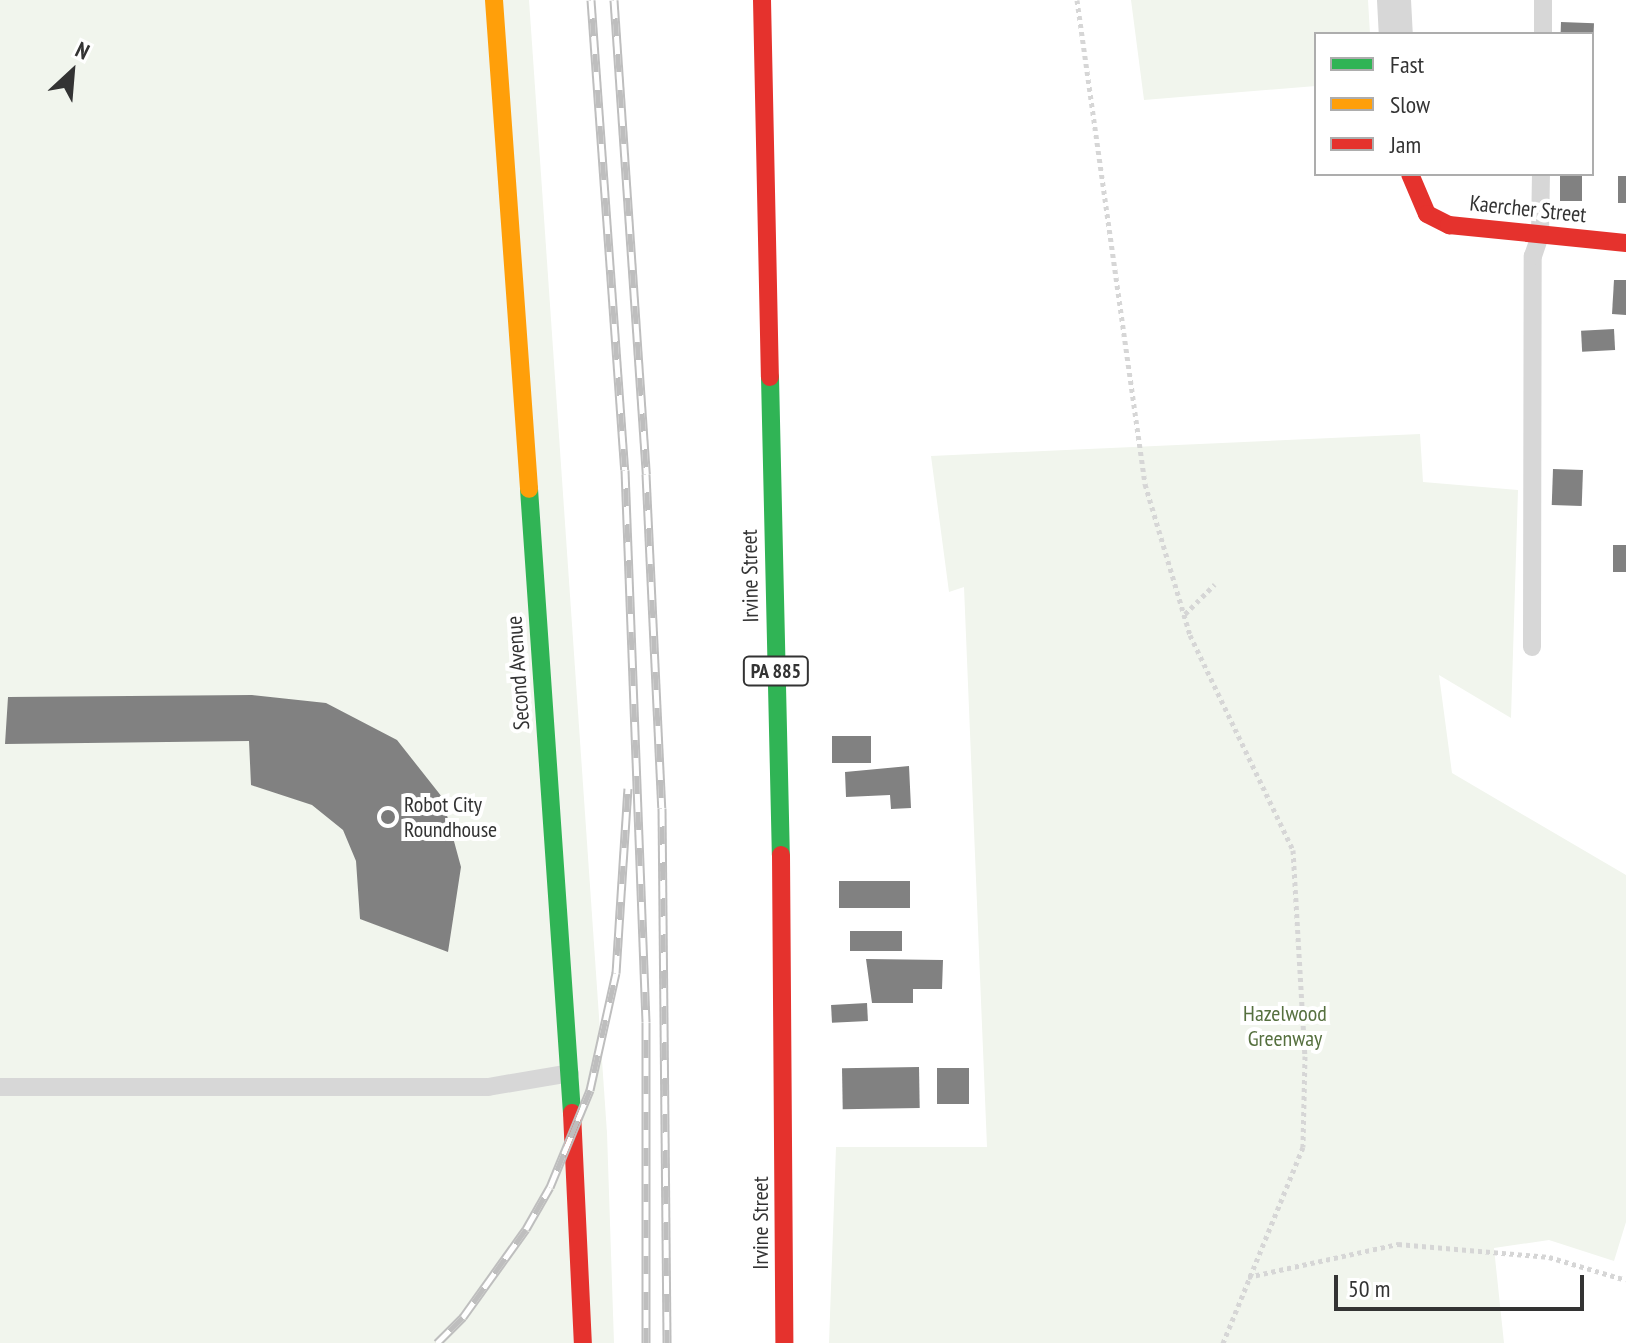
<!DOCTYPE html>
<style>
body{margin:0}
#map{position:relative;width:1626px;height:1343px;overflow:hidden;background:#fff;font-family:"PT Sans Narrow",sans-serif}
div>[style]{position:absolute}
.green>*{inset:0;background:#f1f5ed}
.building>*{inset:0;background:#818181;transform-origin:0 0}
.path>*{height:5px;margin-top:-2.5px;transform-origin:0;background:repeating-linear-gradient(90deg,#d6d6d6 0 4px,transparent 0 8px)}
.lane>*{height:18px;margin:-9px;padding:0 9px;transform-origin:9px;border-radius:9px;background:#d7d7d7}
.street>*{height:34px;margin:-17px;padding:0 17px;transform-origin:17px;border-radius:17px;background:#d7d7d7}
.fast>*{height:18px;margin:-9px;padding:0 9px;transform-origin:9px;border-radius:9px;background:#30b455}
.slow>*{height:18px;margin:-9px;padding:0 9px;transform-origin:9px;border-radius:9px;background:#ff9f0a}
.jam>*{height:18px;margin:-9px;padding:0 9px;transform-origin:9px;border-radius:9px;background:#e5322d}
.rail>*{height:9px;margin-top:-4.5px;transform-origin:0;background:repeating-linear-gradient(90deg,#fff 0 18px,#bebebe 0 36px);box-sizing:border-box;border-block:2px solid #bebebe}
.dots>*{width:22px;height:22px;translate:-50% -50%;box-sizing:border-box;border:4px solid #fff;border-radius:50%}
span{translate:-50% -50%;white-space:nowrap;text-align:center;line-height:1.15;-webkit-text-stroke:8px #fff;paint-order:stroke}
.shield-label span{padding:2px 6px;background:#fff;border:2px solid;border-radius:6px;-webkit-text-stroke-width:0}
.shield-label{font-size:20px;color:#333;font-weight:700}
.street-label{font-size:22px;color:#333}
.poi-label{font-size:22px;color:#333}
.left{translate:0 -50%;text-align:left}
.park-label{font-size:22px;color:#56703f}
.legend{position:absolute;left:1314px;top:32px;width:280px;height:144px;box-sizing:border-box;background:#fff;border:2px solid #adadad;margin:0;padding:10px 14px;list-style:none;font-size:24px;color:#333}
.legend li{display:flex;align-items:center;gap:16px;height:40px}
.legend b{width:40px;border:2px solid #adadad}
.north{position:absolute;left:32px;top:32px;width:80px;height:80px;-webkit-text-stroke:6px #fff;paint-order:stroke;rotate:26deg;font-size:22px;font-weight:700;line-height:32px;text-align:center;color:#333}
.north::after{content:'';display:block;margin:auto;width:28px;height:36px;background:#333;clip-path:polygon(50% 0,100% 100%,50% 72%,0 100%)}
.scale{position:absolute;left:1334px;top:1275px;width:250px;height:36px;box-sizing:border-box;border:4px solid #333;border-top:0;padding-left:10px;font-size:24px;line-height:28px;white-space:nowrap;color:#333;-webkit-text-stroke:6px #fff;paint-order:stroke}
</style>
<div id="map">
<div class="green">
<div style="clip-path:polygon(0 0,529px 0,607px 1133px,614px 1343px,0 1343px)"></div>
<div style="clip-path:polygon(1131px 0,1368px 0,1370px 34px,1316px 34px,1316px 86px,1144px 100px)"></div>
<div style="clip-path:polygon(1420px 434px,1423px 482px,1518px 490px,1511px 718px,1439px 675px,1452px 773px,1626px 875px,1626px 1222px,1614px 1261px,1549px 1240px,1494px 1248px,1504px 1343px,829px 1343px,836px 1147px,987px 1147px,964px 587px,949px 592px,931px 456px)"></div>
</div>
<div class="building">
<div style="left:1561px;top:22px;width:33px;height:12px;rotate:2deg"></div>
<div style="left:1560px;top:174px;width:22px;height:27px"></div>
<div style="left:1618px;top:176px;width:8px;height:27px"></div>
<div style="clip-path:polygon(1614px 280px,1626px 280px,1626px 315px,1612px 314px)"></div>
<div style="left:1614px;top:329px;width:21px;height:33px;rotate:87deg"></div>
<div style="left:1553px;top:469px;width:30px;height:36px;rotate:2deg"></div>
<div style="left:1613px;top:545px;width:13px;height:27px"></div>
<div style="clip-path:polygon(252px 695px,326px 703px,397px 740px,442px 797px,461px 867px,448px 952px,360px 919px,356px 861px,343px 830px,312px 805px,251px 785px,249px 741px,5px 744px,8px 697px)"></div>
<div style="left:871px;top:736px;width:27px;height:39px;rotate:90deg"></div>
<div style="clip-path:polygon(909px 766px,911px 808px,891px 809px,890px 795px,846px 797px,845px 772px)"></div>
<div style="left:910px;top:881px;width:27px;height:71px;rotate:90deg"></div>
<div style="left:902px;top:931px;width:20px;height:52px;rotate:90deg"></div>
<div style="clip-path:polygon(866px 959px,943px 960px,942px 989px,913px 989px,913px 1003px,872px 1003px)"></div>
<div style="left:867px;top:1003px;width:18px;height:36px;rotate:87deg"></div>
<div style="left:919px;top:1067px;width:41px;height:77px;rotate:89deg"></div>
<div style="left:937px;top:1068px;width:32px;height:36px"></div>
</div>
<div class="path">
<div style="left:1077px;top:0;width:489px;rotate:82deg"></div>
<div style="left:1145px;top:484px;width:158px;rotate:73.4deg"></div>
<div style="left:1190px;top:635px;width:238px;rotate:64.4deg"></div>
<div style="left:1293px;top:850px;width:206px;rotate:86.7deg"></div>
<div style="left:1305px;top:1056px;width:91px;rotate:91.3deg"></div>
<div style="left:1303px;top:1147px;width:212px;rotate:112.2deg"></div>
<div style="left:1185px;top:614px;width:42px;rotate:-45deg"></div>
<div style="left:1248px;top:1277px;width:154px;rotate:-12.4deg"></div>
<div style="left:1398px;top:1244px;width:152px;rotate:4.9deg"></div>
<div style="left:1549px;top:1257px;width:80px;rotate:16.6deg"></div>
</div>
<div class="lane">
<div style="left:1543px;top:34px;width:34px;rotate:-90deg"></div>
<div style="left:1532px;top:647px;width:391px;rotate:-89.9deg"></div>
<div style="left:1533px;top:256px;width:21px;rotate:-71deg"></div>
<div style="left:1540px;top:236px;width:62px;rotate:-89.1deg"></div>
<div style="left:0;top:1087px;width:488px"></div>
<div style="left:488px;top:1087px;width:83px;rotate:-9.7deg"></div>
</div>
<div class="street">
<div style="left:1394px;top:0;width:34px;rotate:87deg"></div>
</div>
<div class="fast">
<div style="left:770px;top:377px;width:478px;rotate:88.7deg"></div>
<div style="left:529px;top:489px;width:625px;rotate:86.06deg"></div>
</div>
<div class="slow">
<div style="left:494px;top:0;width:490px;rotate:85.9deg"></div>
</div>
<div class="jam">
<div style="left:762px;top:0;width:377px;rotate:88.8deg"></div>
<div style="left:1410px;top:174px;width:43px;rotate:67deg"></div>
<div style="left:1427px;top:214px;width:25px;rotate:27deg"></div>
<div style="left:1449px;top:225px;width:178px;rotate:5.8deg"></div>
<div style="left:781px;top:855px;width:488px;rotate:89.6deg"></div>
<div style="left:572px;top:1113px;width:230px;rotate:87.3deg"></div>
</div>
<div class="rail">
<div style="left:591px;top:0;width:471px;rotate:85.9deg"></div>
<div style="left:625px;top:470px;width:552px;rotate:87.82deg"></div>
<div style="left:646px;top:1022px;width:321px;rotate:90deg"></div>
<div style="left:614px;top:0;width:475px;rotate:86.1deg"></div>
<div style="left:646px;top:474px;width:334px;rotate:87.3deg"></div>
<div style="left:662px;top:808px;width:535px;rotate:89.46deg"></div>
<div style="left:437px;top:1343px;width:37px;rotate:-45deg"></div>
<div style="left:463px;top:1317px;width:108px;rotate:-54.4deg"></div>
<div style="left:526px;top:1229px;width:48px;rotate:-60.3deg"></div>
<div style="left:550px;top:1187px;width:105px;rotate:-67.6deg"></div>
<div style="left:590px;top:1090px;width:120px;rotate:-77.5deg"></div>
<div style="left:616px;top:973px;width:185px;rotate:-86.3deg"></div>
</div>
<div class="dots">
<div style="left:388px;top:817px;background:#7a7a7a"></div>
</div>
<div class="shield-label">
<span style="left:776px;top:671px">PA 885</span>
</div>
<div class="street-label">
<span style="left:1528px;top:209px;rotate:6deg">Kaercher Street</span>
<span style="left:750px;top:576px;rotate:-91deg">Irvine Street</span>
<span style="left:518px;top:673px;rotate:-94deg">Second Avenue</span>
<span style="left:761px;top:1223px;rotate:-90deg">Irvine Street</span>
</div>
<div class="poi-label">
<span class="left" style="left:404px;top:817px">Robot City<br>Roundhouse</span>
</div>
<div class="park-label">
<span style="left:1285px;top:1026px">Hazelwood<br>Greenway</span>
</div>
<ul class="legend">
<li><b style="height:10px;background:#30b455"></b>Fast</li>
<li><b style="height:10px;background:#ff9f0a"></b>Slow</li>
<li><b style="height:10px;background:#e5322d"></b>Jam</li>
</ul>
<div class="north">N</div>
<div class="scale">50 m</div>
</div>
